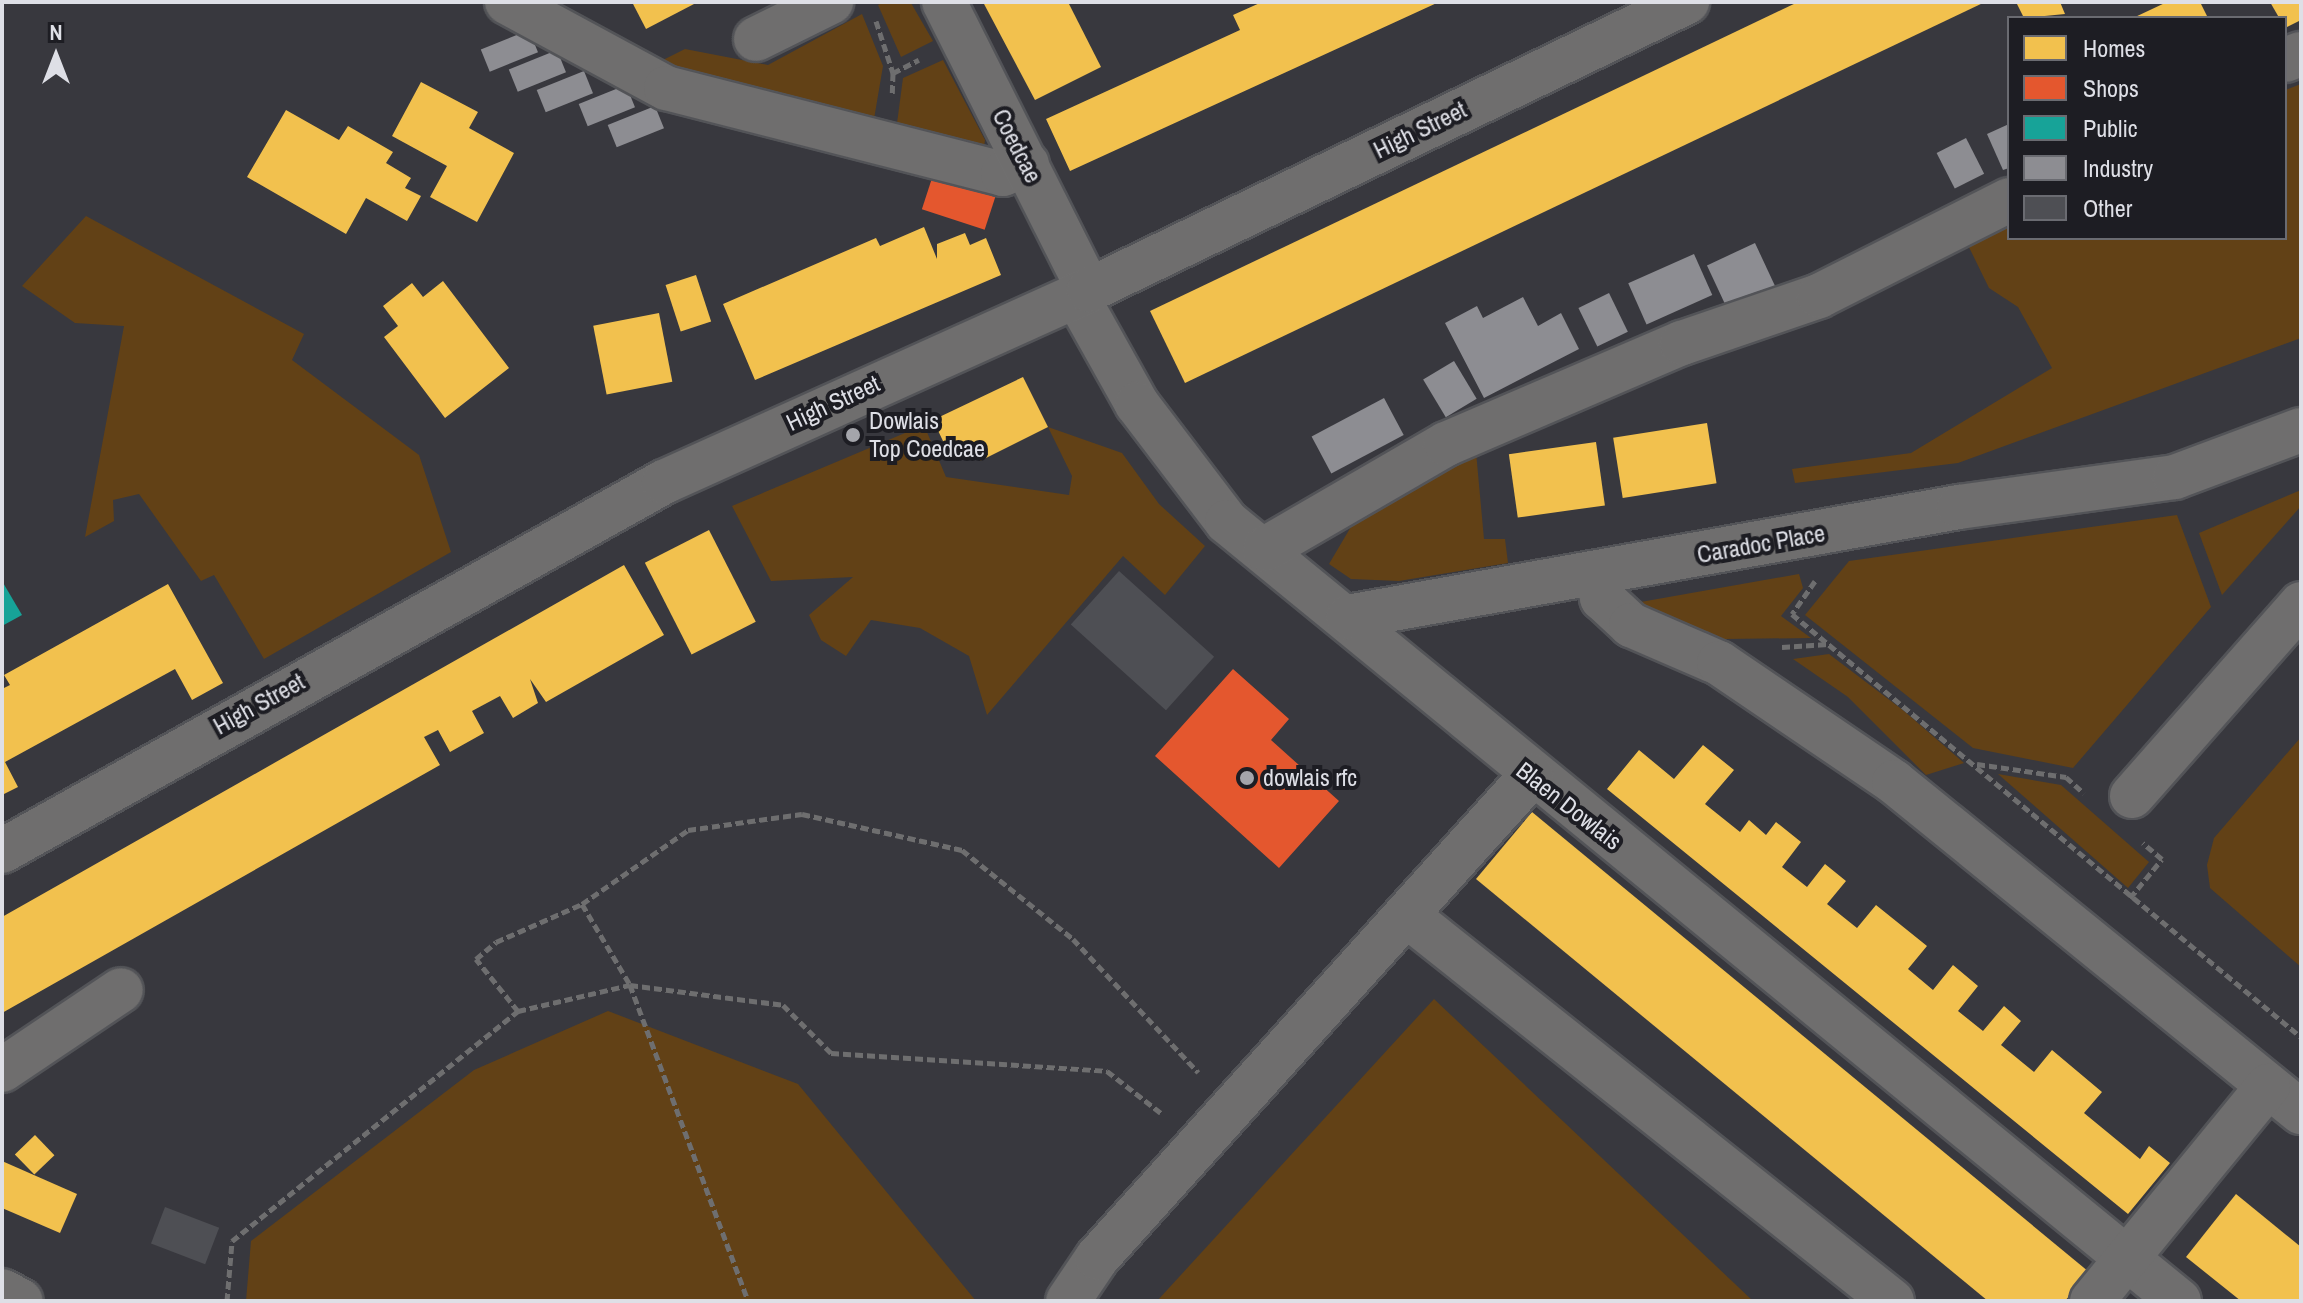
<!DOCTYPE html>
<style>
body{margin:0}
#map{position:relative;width:2303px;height:1303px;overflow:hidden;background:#38383e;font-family:"Archivo Narrow",sans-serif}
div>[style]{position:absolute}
.green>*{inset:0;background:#624116}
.homes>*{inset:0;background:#f2c14e;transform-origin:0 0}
.shops>*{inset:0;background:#e4572e;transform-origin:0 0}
.public>*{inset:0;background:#17a398}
.industry>*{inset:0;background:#8d8d92;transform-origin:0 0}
.building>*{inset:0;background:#4e4f54;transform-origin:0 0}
.path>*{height:5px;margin-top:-2.5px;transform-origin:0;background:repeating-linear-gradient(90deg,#6e6e6f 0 8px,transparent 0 12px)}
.roads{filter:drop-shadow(2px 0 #535458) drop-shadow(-2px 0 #535458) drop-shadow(0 2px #535458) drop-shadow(0 -2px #535458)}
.minor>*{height:44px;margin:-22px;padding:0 22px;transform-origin:22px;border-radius:22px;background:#6f6e6e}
.dots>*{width:22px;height:22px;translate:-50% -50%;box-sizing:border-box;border:4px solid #1d1d23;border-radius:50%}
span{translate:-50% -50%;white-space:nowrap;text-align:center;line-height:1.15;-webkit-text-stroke:8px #1d1d23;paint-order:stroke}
.street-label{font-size:24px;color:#dedfe6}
.poi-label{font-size:24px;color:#dedfe6}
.left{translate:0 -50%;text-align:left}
.frame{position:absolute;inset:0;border:4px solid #dedfe6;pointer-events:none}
.legend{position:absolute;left:2007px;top:16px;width:280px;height:224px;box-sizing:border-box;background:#1d1d23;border:2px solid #6a6b71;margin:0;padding:10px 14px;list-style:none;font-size:24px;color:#dedfe6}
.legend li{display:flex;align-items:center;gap:16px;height:40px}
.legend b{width:40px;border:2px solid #6a6b71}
.north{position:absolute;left:16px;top:16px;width:80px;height:80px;-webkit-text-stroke:6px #1d1d23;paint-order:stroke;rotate:0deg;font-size:22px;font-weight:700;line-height:32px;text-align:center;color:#dedfe6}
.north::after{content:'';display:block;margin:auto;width:28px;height:36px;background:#dedfe6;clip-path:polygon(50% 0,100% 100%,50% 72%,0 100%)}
</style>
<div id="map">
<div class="green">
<div style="clip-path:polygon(884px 2px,911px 3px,933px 41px,901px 57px,878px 5px)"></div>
<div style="clip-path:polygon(862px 14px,883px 66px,873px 125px,649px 67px,685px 49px,768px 65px)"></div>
<div style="clip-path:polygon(943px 60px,985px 140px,984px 147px,896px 131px,903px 78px)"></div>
<div style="clip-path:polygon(2301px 84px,2301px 338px,1958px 463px,1795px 483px,1792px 469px,1911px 453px,2052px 368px,2018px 307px,1989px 288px,1963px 235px,2009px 212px,2009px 238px,2285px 238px,2285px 90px)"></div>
<div style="clip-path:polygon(86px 216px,304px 334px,292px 360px,419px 455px,451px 552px,264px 659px,214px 575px,201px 581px,139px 494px,113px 500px,114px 521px,85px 537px,124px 326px,75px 323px,22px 286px)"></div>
<div style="clip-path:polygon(924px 425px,946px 477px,1069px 495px,1072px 476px,1048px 427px,1122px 453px,1159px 504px,1205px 546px,1165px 595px,1123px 556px,987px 715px,969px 656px,920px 628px,871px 620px,846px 656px,821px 640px,809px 615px,853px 577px,771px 581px,732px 506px)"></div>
<div style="clip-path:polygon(1476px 452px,1484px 539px,1505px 539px,1508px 563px,1399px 581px,1351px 579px,1329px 564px,1352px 525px,1383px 497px)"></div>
<div style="clip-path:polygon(2301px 490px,2301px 506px,2222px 595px,2199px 533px)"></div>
<div style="clip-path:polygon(2177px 515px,2211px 607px,2073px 768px,1973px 748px,1805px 615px,1849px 561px)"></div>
<div style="clip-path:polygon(1799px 574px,1803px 588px,1781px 616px,1811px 638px,1724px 639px,1666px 625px,1635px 603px)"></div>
<div style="clip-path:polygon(1829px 654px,1904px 711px,1964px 763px,1926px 775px,1848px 697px,1793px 659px)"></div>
<div style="clip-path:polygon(2301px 737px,2301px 967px,2210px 888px,2207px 865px,2214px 838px)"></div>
<div style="clip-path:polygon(1998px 774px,2061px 785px,2149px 862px,2128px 888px)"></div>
<div style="clip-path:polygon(1434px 999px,1753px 1301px,1157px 1301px)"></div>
<div style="clip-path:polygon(608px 1011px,798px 1084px,976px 1301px,246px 1301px,251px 1241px,474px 1070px)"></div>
</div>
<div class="homes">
<div style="clip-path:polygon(632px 2px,693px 2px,694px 4px,646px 29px)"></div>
<div style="clip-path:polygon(983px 2px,1068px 2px,1101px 67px,1035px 100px)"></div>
<div style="clip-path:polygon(1262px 2px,1439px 2px,1070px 171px,1046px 119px,1240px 30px,1233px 15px)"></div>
<div style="clip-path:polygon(1798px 2px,1985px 2px,1185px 383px,1150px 311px)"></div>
<div style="clip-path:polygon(2016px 2px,2060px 2px,2065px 14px,2024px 18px)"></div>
<div style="clip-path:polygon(2167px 2px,2200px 2px,2208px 18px,2133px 18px)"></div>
<div style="clip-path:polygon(2270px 2px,2301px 2px,2301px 20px,2285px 28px)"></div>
<div style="clip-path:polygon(421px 82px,478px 112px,469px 128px,514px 153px,477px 222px,430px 197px,447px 166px,392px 136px)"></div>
<div style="clip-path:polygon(286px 110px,339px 140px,348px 126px,393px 152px,386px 163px,411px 178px,405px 188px,421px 196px,407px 221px,366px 198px,346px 234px,247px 177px)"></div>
<div style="clip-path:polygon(924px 227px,937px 259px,937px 244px,965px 233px,970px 245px,986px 238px,1001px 275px,755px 380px,723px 304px,876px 238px,880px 246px)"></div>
<div style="left:696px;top:275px;width:49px;height:32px;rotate:72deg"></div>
<div style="clip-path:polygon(443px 281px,509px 368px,445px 418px,384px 337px,398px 326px,383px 306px,412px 283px,423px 297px)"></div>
<div style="left:659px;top:313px;width:70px;height:67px;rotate:79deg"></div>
<div style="clip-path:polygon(1023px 377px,1048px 427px,980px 461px,974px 450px,952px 460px,933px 420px)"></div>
<div style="left:1707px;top:423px;width:61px;height:95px;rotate:81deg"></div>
<div style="left:1596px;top:442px;width:64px;height:88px;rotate:82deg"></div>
<div style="left:709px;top:530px;width:103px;height:72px;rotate:63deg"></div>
<div style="clip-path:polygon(624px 565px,664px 635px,546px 702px,530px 679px,538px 703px,513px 718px,500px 696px,472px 711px,484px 733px,450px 752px,438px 730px,424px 737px,440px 765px,2px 1013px,2px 917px)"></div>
<div style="clip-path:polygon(168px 584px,223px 683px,192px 700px,175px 669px,5px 762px,18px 787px,2px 795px,2px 689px,10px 685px,4px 675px)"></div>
<div style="clip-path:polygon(1703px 745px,1734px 770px,1705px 804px,1740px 832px,1749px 820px,1766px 835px,1776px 822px,1801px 842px,1782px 867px,1807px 887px,1825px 864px,1846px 881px,1827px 904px,1857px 928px,1876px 905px,1927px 946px,1908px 969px,1933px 990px,1953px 965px,1978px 986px,1958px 1011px,1983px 1031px,2004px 1006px,2021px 1021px,2001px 1045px,2034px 1072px,2052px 1050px,2102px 1092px,2084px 1113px,2140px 1159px,2149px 1146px,2170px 1163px,2128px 1214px,1607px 789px,1639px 750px,1674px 779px)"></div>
<div style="clip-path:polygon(1532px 812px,2089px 1272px,2065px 1301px,1988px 1301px,1476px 879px)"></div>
<div style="left:35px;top:1135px;width:28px;height:28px;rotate:46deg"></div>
<div style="clip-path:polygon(2px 1161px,77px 1194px,60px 1233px,2px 1208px)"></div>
<div style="clip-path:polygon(2236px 1194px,2301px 1247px,2301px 1301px,2241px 1301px,2186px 1257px)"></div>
</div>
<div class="shops">
<div style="left:933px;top:175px;width:66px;height:36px;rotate:18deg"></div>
<div style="clip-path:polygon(1233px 669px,1289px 719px,1271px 740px,1339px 801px,1279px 868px,1155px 756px)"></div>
</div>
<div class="public">
<div style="clip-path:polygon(2px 581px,22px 615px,2px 626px)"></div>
</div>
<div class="industry">
<div style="left:529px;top:30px;width:24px;height:52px;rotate:68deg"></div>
<div style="left:557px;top:50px;width:24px;height:52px;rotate:68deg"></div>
<div style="left:584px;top:71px;width:24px;height:51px;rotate:68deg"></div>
<div style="left:626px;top:85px;width:24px;height:51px;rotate:68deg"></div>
<div style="left:655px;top:106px;width:24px;height:51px;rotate:68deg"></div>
<div style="clip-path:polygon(2009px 124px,2009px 168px,2003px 170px,1987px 134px)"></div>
<div style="left:1966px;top:138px;width:40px;height:33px;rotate:63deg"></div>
<div style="left:1755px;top:243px;width:51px;height:53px;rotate:65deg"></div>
<div style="left:1694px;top:254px;width:45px;height:72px;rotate:66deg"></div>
<div style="left:1609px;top:293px;width:43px;height:34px;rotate:64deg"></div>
<div style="clip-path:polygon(1523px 297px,1538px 326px,1561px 313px,1579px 349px,1484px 398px,1445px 323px,1477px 306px,1483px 318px)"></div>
<div style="left:1454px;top:361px;width:44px;height:36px;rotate:59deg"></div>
<div style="left:1384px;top:398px;width:42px;height:82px;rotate:62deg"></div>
</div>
<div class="building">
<div style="left:1119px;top:571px;width:128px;height:72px;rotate:42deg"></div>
<div style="left:165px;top:1207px;width:58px;height:39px;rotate:21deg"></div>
</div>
<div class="path">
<div style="left:876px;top:21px;width:55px;rotate:71.9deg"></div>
<div style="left:893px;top:73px;width:23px;rotate:92deg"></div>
<div style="left:893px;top:73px;width:29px;rotate:-27deg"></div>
<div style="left:1815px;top:581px;width:40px;rotate:124.9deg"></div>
<div style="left:1792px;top:614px;width:662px;rotate:39.73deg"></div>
<div style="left:1782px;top:647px;width:46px;rotate:-3.7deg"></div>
<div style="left:1977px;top:764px;width:90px;rotate:8.3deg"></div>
<div style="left:2066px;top:777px;width:24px;rotate:42deg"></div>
<div style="left:2130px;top:898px;width:50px;rotate:-50.6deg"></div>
<div style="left:2162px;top:859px;width:25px;rotate:-140deg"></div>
<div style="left:582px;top:904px;width:94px;rotate:59.3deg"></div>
<div style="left:630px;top:985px;width:337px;rotate:69.5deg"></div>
<div style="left:518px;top:1011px;width:67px;rotate:-128.9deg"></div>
<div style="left:476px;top:959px;width:26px;rotate:-40deg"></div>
<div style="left:496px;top:942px;width:94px;rotate:-23.8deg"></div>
<div style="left:582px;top:904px;width:129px;rotate:-34.9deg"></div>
<div style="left:688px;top:830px;width:115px;rotate:-8deg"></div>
<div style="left:802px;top:814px;width:164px;rotate:12.7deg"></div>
<div style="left:962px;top:850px;width:142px;rotate:38.7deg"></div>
<div style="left:1073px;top:939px;width:183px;rotate:46.8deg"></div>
<div style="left:227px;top:1301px;width:60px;rotate:-85.2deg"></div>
<div style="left:232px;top:1241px;width:367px;rotate:-38.8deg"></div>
<div style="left:518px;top:1011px;width:115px;rotate:-13.1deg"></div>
<div style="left:630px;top:985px;width:154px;rotate:7.4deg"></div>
<div style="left:783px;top:1005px;width:68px;rotate:45deg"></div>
<div style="left:831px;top:1053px;width:277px;rotate:3.7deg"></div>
<div style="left:1107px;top:1071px;width:68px;rotate:37.9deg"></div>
</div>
<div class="roads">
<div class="minor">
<div style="left:507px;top:2px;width:181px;rotate:28.4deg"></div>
<div style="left:666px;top:88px;width:348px;rotate:14.3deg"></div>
<div style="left:1003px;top:174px;width:26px;rotate:-23deg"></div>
<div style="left:944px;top:2px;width:322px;rotate:63.3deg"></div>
<div style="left:756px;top:39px;width:84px;rotate:-26.3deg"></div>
<div style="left:2285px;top:60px;width:17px;rotate:-21deg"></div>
<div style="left:1076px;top:295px;width:125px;rotate:60.8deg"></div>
<div style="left:1137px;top:404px;width:148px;rotate:52.7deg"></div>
<div style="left:1227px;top:522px;width:1230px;rotate:39.29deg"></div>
<div style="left:1265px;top:549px;width:209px;rotate:-30.1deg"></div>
<div style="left:1446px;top:444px;width:257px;rotate:-23.2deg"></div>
<div style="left:1682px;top:343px;width:145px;rotate:-18.9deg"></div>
<div style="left:1819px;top:296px;width:213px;rotate:-26.8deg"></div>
<div style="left:1597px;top:574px;width:25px;rotate:78deg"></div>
<div style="left:1602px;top:598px;width:40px;rotate:43deg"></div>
<div style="left:1631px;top:625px;width:96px;rotate:23.4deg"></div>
<div style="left:1719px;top:663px;width:212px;rotate:34.2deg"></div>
<div style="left:1894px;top:782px;width:524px;rotate:39.04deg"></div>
<div style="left:1348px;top:617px;width:621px;rotate:-10.21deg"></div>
<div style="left:1959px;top:507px;width:218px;rotate:-7.9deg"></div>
<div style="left:2175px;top:477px;width:134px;rotate:-20.5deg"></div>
<div style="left:2132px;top:796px;width:256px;rotate:-48.6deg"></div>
<div style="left:2px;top:851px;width:758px;rotate:-29.14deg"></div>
<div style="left:664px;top:482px;width:466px;rotate:-24.3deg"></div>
<div style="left:1089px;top:290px;width:664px;rotate:-25.72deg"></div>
<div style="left:1409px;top:917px;width:617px;rotate:38.49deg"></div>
<div style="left:2px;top:1070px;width:143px;rotate:-33.9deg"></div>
<div style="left:2px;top:1291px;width:21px;rotate:28deg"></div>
<div style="left:1068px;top:1301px;width:52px;rotate:-56deg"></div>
<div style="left:1097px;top:1258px;width:649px;rotate:-48deg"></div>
<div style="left:2092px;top:1301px;width:278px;rotate:-50.7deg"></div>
</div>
</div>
<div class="dots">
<div style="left:853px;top:435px;background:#a4a5ab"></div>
<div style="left:1247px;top:778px;background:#a4a5ab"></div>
</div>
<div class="street-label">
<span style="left:1420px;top:130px;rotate:-26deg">High Street</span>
<span style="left:1017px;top:146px;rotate:63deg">Coedcae</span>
<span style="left:833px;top:403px;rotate:-25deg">High Street</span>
<span style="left:1761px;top:544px;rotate:-10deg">Caradoc Place</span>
<span style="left:259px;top:704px;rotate:-29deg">High Street</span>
<span style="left:1569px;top:806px;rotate:38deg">Blaen Dowlais</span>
</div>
<div class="poi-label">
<span class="left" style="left:869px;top:435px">Dowlais<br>Top Coedcae</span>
<span class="left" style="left:1263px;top:778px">dowlais rfc</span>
</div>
<div class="frame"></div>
<ul class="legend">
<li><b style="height:22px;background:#f2c14e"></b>Homes</li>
<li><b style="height:22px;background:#e4572e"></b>Shops</li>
<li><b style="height:22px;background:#17a398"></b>Public</li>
<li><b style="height:22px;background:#8d8d92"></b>Industry</li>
<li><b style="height:22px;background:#4e4f54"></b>Other</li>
</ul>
<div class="north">N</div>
</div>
